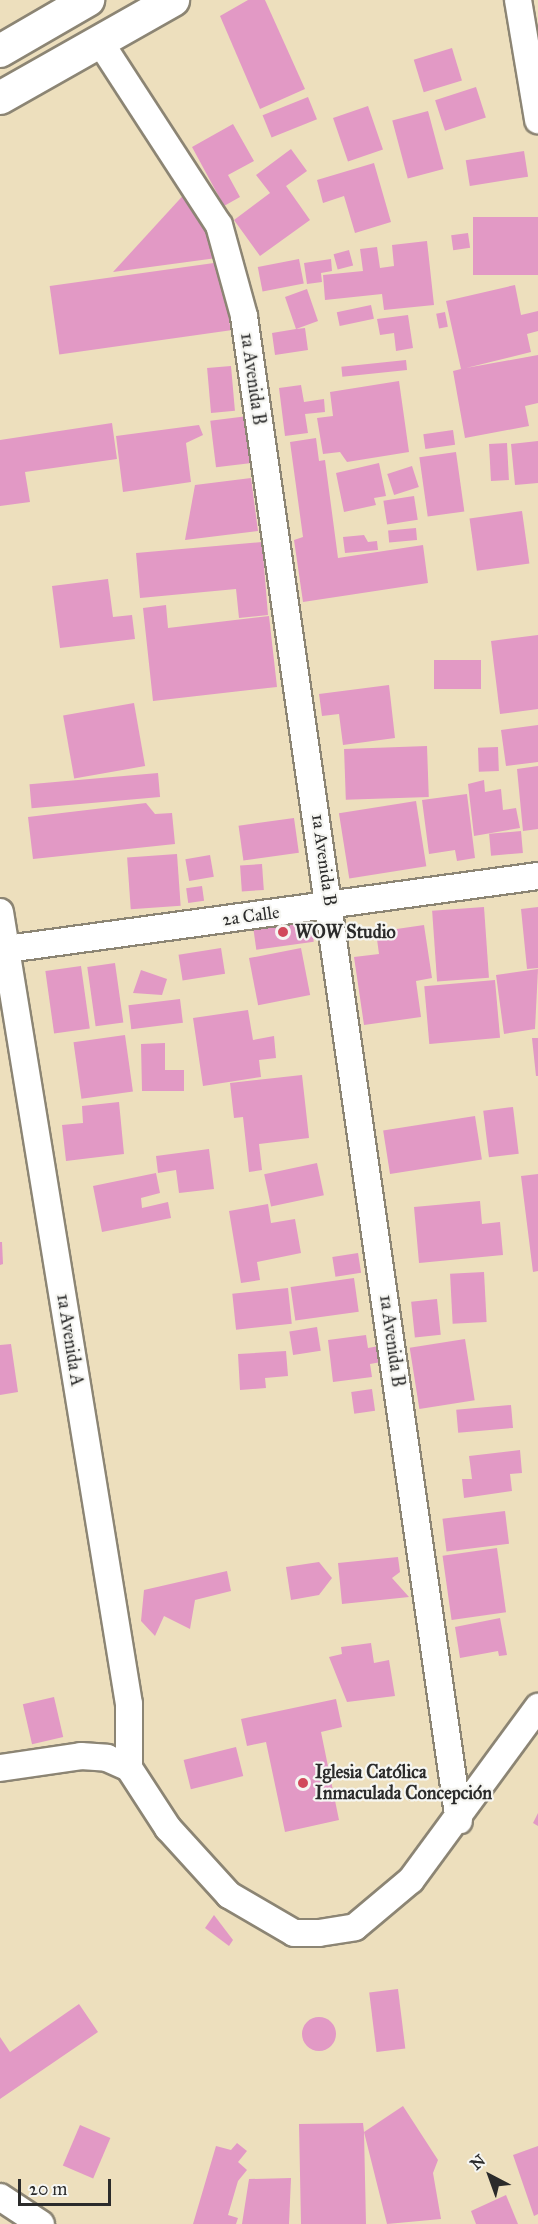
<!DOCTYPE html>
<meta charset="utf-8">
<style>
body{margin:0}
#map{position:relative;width:538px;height:2224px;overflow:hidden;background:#eddfbd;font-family:"IM FELL Great Primer",serif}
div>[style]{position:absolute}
.building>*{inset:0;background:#e299c5;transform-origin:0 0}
.round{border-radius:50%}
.roads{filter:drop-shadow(2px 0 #8c8574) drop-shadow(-2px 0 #8c8574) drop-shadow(0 2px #8c8574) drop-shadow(0 -2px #8c8574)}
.minor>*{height:26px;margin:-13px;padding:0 13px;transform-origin:13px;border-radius:13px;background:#fff}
.tertiary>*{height:32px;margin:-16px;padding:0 16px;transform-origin:16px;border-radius:16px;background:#fff}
.dots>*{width:16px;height:16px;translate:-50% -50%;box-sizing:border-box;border:3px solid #f6f6f2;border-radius:50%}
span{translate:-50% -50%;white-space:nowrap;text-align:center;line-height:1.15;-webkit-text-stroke:4.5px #f6f6f2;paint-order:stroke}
.street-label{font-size:18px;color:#2b2b2b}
.poi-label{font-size:18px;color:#2b2b2b;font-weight:700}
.left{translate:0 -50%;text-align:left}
.north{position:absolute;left:460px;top:2146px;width:60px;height:60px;-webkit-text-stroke:4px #f6f6f2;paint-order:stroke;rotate:319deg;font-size:16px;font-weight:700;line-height:24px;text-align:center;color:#2b2b2b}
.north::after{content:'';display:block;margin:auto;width:21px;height:27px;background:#2b2b2b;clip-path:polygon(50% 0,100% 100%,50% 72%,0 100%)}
.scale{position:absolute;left:18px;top:2179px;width:93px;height:27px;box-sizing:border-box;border:3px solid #2b2b2b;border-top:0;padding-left:8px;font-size:18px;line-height:21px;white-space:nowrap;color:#2b2b2b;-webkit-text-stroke:4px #f6f6f2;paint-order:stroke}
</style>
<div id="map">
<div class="building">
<div style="clip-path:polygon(248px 0,265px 0,305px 89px,260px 109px,220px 16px)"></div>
<div style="left:452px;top:48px;width:34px;height:40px;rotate:73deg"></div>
<div style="left:476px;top:87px;width:32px;height:43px;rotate:72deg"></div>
<div style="left:308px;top:97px;width:24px;height:49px;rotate:68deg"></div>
<div style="left:368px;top:106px;width:46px;height:37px;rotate:71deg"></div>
<div style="left:428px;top:111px;width:60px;height:37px;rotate:75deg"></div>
<div style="clip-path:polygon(233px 124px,254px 161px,228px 175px,240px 197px,224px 206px,192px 147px)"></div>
<div style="clip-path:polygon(291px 149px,307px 171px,286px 186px,310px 220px,260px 256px,234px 220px,270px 193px,256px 175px)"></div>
<div style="left:524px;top:151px;width:26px;height:59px;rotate:81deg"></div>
<div style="clip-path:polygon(374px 163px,391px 222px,355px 233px,344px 196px,323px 203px,317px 180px)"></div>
<div style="clip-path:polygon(189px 189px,224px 257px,113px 272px)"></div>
<div style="left:538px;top:217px;width:58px;height:65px;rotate:90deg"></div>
<div style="left:468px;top:233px;width:15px;height:17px;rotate:82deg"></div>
<div style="clip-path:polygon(427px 241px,434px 305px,384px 310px,382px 294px,325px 300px,323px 275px,363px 271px,360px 249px,377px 247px,380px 268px,394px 266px,392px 245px)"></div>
<div style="left:349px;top:250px;width:16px;height:16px;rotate:75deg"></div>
<div style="left:299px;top:259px;width:25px;height:42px;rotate:79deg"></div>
<div style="clip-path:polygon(331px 259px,332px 271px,321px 273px,322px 282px,307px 284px,304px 263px)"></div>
<div style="left:221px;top:262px;width:69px;height:173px;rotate:82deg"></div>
<div style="clip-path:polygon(515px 285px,521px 315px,538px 311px,538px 331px,527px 334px,531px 352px,466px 368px,538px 355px,538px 403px,525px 406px,529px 426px,465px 438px,453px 371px,461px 369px,446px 301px)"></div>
<div style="clip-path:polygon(307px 289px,318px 321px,296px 329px,305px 328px,308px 350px,275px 355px,272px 333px,296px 329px,285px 297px)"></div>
<div style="left:371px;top:305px;width:14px;height:35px;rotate:78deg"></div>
<div style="left:445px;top:312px;width:15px;height:9px;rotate:79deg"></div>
<div style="clip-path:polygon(408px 315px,413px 348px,396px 351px,394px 333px,380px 335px,377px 319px)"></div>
<div style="left:406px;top:360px;width:10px;height:65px;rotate:84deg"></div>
<div style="left:231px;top:366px;width:45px;height:24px;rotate:85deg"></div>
<div style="clip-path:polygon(399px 381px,409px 452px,347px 462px,340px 452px,323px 454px,317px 418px,333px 416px,330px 392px)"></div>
<div style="clip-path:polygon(301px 385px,304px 402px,324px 399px,325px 412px,305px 414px,308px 433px,285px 436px,279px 388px)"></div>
<div style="left:248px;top:416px;width:47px;height:38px;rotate:83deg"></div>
<div style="clip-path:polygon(112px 423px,117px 459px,25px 472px,30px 502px,0 506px,0 440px)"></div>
<div style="clip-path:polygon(199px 425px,203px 435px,186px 443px,191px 482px,123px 492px,116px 436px)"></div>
<div style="left:453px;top:430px;width:15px;height:30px;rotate:82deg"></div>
<div style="clip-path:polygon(316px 438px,319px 461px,325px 460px,338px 558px,423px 545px,428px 583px,303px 602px,294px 540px,303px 537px,290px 442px)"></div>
<div style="clip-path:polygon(538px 441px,538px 483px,515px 485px,511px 444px)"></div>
<div style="left:507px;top:443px;width:37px;height:18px;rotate:87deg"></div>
<div style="left:456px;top:452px;width:60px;height:37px;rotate:82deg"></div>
<div style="clip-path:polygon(379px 463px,386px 496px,374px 498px,376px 505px,344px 512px,336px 473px)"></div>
<div style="left:412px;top:466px;width:22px;height:26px;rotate:72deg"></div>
<div style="clip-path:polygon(251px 478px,258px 531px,185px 540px,195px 485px)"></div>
<div style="left:414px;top:496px;width:24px;height:31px;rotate:81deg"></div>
<div style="left:522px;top:511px;width:53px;height:53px;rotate:82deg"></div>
<div style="left:416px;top:528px;width:12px;height:28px;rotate:85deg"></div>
<div style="clip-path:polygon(364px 535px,368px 542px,377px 541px,378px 550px,345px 553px,343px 537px)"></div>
<div style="clip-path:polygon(262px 542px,268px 615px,239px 618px,236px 589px,140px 598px,136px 553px)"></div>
<div style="clip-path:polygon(108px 579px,113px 617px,132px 615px,135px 639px,60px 648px,52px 586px)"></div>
<div style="clip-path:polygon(166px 605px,168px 628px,269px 616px,277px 687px,153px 701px,143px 608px)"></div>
<div style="clip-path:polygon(538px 635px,538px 709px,500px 714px,491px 641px)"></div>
<div style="left:434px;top:660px;width:47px;height:29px"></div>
<div style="clip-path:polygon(389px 685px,395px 738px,343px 745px,339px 714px,322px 716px,319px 694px)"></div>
<div style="left:134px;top:703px;width:64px;height:72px;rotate:80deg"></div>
<div style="clip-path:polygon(538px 725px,538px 762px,506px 766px,501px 730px)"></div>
<div style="left:427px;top:746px;width:51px;height:83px;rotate:88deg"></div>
<div style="left:498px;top:747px;width:24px;height:20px;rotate:88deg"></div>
<div style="clip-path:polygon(538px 766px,538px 829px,523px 831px,517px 769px)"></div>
<div style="left:158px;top:773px;width:24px;height:129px;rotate:85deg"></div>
<div style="clip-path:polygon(484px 780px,485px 792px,501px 789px,503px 810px,516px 808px,520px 828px,474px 836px,468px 784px)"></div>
<div style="clip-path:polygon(467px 794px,475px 858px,457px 861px,455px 850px,429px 854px,422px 800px)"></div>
<div style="left:416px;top:801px;width:66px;height:78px;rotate:81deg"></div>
<div style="clip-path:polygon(146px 803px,155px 814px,172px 813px,175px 844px,33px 859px,28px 817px)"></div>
<div style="left:294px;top:818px;width:35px;height:56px;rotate:82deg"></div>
<div style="left:521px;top:831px;width:22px;height:32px;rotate:85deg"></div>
<div style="left:177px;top:854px;width:52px;height:50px;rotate:86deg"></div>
<div style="left:210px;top:855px;width:22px;height:25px;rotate:80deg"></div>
<div style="left:262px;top:864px;width:26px;height:22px;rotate:86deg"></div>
<div style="left:202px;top:886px;width:15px;height:16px;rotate:82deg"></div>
<div style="left:484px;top:907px;width:71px;height:52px;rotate:86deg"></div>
<div style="clip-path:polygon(538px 907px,538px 968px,527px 969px,521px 909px)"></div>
<div style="left:310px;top:915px;width:27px;height:58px;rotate:82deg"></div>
<div style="clip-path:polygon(424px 925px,432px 978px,416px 981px,421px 1017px,364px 1025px,354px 957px,379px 954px,376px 932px)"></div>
<div style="left:221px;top:948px;width:26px;height:43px;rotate:81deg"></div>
<div style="left:301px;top:948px;width:48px;height:53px;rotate:79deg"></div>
<div style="left:115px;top:963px;width:60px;height:28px;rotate:82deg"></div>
<div style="left:81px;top:966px;width:63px;height:36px;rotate:82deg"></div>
<div style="clip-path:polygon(538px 969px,535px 1029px,504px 1034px,496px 975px)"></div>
<div style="clip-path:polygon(141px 970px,167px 979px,162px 995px,133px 993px)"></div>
<div style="left:495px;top:980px;width:58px;height:71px;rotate:85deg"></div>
<div style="left:180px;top:999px;width:24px;height:52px;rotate:83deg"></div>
<div style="clip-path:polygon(248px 1010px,253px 1040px,274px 1036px,276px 1058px,259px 1060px,261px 1077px,203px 1086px,193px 1018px)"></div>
<div style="left:125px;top:1035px;width:57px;height:52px;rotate:82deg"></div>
<div style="clip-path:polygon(532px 1038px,538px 1038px,538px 1076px,536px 1076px)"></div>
<div style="clip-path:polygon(165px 1043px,165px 1070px,184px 1070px,184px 1091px,142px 1091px,141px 1044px)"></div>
<div style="clip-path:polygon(302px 1075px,309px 1138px,259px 1144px,262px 1170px,249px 1172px,243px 1117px,234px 1118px,230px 1083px)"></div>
<div style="clip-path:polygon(119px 1102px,124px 1154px,66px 1161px,62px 1125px,83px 1123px,82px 1106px)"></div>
<div style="left:513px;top:1107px;width:47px;height:30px;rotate:83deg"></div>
<div style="left:475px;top:1116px;width:44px;height:93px;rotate:81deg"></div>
<div style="clip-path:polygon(209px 1149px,214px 1189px,179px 1193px,176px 1170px,158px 1173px,156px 1156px)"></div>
<div style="left:317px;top:1163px;width:33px;height:54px;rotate:78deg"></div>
<div style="clip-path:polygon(156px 1173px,160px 1193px,141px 1198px,142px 1208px,168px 1202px,171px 1218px,102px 1232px,93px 1186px)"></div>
<div style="clip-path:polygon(538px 1174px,538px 1271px,533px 1272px,521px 1176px)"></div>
<div style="clip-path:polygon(480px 1201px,482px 1224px,500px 1222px,503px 1255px,419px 1263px,414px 1207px)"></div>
<div style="clip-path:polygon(268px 1204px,271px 1223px,295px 1219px,301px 1253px,257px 1262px,260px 1280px,241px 1283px,229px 1211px)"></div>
<div style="clip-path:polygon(0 1242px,2px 1242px,3px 1264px,0 1265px)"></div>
<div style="left:358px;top:1253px;width:20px;height:26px;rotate:81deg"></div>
<div style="left:484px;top:1272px;width:50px;height:34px;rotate:87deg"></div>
<div style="left:354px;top:1278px;width:34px;height:64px;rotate:82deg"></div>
<div style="left:288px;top:1288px;width:36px;height:56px;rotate:84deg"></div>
<div style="left:437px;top:1299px;width:36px;height:26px;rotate:84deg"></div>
<div style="left:317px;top:1327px;width:24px;height:28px;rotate:81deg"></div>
<div style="clip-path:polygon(366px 1335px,368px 1348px,379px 1346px,381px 1362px,370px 1364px,372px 1377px,333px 1382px,328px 1340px)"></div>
<div style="left:465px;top:1339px;width:62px;height:56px;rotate:81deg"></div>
<div style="clip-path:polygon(11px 1344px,18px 1392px,0 1395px,0 1345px)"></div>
<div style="clip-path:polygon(286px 1351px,288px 1376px,265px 1378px,266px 1388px,240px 1390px,238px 1354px)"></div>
<div style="left:372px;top:1389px;width:22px;height:21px;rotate:82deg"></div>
<div style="left:511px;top:1405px;width:23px;height:55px;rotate:85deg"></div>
<div style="clip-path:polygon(520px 1450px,522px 1473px,510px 1474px,512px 1491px,464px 1498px,462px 1479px,472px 1479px,469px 1456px)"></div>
<div style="left:505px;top:1511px;width:33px;height:63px;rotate:83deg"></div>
<div style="left:497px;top:1548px;width:65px;height:55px;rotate:82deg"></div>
<div style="clip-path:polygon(398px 1557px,400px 1572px,392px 1578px,409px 1597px,342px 1604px,338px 1563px)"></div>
<div style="clip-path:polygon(319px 1562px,332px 1578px,319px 1595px,291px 1600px,286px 1567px)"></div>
<div style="clip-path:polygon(227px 1571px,231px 1591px,195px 1600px,190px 1629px,164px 1616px,155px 1636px,141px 1621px,144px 1590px)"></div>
<div style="clip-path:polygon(500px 1618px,507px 1655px,499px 1656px,498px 1651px,460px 1658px,455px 1627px)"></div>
<div style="clip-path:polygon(371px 1643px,374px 1663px,389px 1660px,395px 1696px,347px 1702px,329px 1657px,342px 1654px,341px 1647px)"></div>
<div style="left:54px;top:1697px;width:41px;height:32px;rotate:77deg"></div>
<div style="clip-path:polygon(336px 1699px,342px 1727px,321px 1732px,339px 1820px,285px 1832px,266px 1742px,247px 1746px,241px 1719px)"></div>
<div style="left:236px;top:1747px;width:30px;height:54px;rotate:76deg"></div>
<div style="clip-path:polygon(538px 1813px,538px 1826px,533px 1823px)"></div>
<div style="clip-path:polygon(214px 1915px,233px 1940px,229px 1946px,205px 1928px)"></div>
<div style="left:398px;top:1989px;width:60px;height:29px;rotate:83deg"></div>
<div style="clip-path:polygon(79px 2004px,98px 2032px,0 2099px,0 2037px,10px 2052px)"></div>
<div class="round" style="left:302px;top:2017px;width:34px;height:34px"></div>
<div style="clip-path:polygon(403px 2106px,438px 2160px,433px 2173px,441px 2219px,387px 2224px,364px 2132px,366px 2224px,301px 2224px,299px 2124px,363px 2123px,364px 2132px)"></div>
<div style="left:80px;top:2125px;width:33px;height:44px;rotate:23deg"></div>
<div style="clip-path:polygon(237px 2143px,247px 2151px,238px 2162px,247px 2170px,238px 2181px,228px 2215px,238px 2218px,236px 2224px,193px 2224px,216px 2146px,231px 2150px)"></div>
<div style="clip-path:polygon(538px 2146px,538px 2214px,534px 2216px,513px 2155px)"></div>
<div style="clip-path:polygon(291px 2178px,289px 2224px,242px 2224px,249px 2179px)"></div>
<div style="clip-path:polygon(506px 2195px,518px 2224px,476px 2224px,471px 2211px)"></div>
</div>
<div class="roads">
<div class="minor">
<div style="left:518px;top:0;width:122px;rotate:80.5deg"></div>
<div style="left:100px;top:42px;width:218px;rotate:57deg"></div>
<div style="left:219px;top:225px;width:94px;rotate:74.6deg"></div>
<div style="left:244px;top:316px;width:1520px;rotate:81.87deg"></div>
<div style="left:0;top:912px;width:802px;rotate:80.75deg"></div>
<div style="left:129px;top:1704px;width:64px;rotate:90deg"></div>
<div style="left:0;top:950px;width:543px;rotate:-7.83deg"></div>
<div style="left:0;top:1768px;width:82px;rotate:-8.4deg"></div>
<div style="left:81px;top:1756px;width:26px;rotate:4deg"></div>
<div style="left:107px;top:1758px;width:24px;rotate:24deg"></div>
<div style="left:129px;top:1768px;width:72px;rotate:57deg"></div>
<div style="left:168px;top:1828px;width:91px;rotate:47.7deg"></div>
<div style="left:229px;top:1895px;width:75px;rotate:30.3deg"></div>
<div style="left:294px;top:1933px;width:25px"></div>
<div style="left:319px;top:1933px;width:36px;rotate:-9deg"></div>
<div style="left:355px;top:1927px;width:73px;rotate:-40deg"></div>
<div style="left:411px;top:1880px;width:215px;rotate:-53.7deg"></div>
<div style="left:0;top:2197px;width:49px;rotate:33.4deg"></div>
</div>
<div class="tertiary">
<div style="left:0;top:51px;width:102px;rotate:-30.1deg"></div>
<div style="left:0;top:98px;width:199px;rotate:-29.5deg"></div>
</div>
</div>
<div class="dots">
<div style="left:283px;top:932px;background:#d1495b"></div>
<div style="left:303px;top:1783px;background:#d1495b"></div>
</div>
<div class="street-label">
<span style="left:253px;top:379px;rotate:82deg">1a Avenida B</span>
<span style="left:324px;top:860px;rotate:82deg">1a Avenida B</span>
<span style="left:251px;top:916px;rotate:-8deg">2a Calle</span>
<span style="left:70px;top:1340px;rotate:81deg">1a Avenida A</span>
<span style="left:392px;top:1341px;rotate:82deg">1a Avenida B</span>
</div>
<div class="poi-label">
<span class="left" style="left:295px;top:932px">WOW Studio</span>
<span class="left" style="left:315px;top:1783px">Iglesia Católica<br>Inmaculada Concepción</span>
</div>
<div class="north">N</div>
<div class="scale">20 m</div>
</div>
